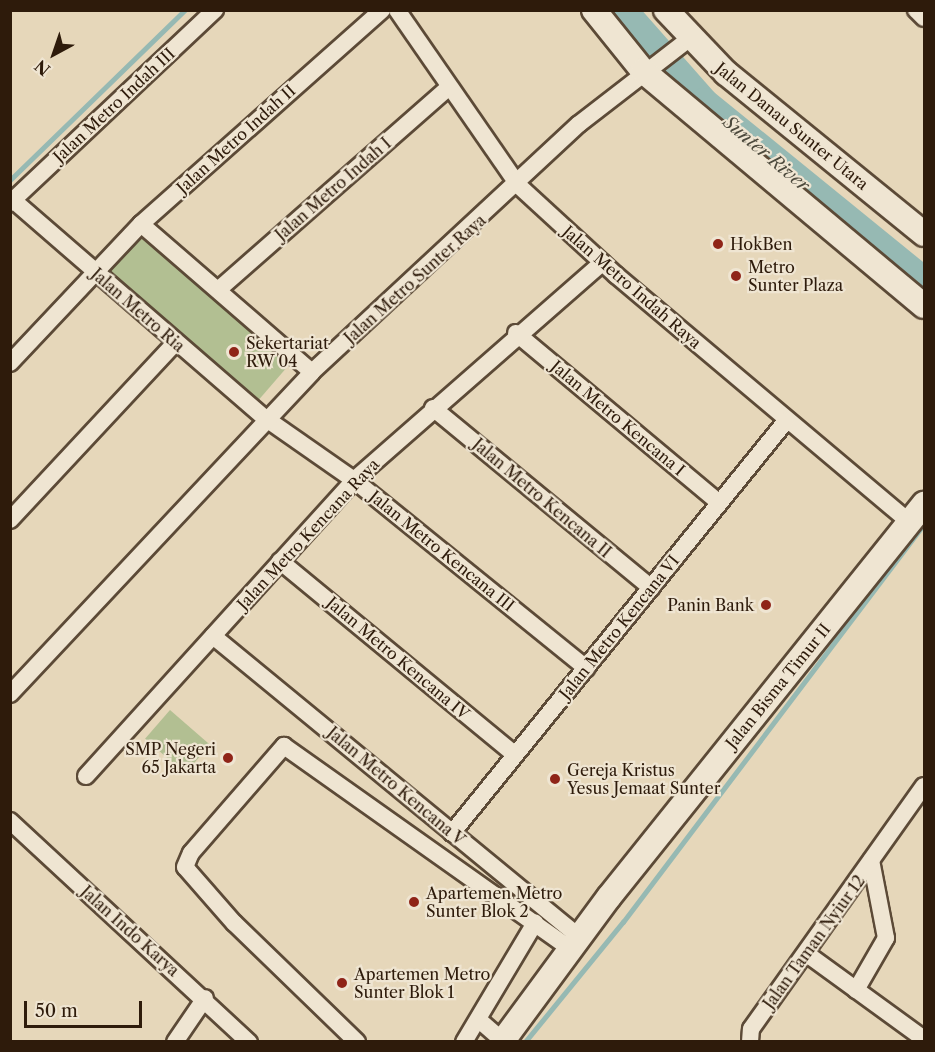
<!DOCTYPE html>
<style>
body{margin:0}
#map{position:relative;width:935px;height:1052px;overflow:hidden;background:#e6d7ba;font-family:"Libre Caslon Text",serif}
div>[style]{position:absolute}
.green>*{inset:0;background:#b2bf92;transform-origin:0 0}
.stream>*{height:4.5px;margin:-2.25px;padding:0 2.25px;transform-origin:2.25px;border-radius:2.25px;background:#96b9b3}
.river>*{height:28px;margin:-14px;padding:0 14px;transform-origin:14px;border-radius:14px;background:#96b9b3}
.roads{filter:drop-shadow(2px 0 #5c4a37) drop-shadow(-2px 0 #5c4a37) drop-shadow(0 2px #5c4a37) drop-shadow(0 -2px #5c4a37)}
.street>*{height:16px;margin:-8px;padding:0 8px;transform-origin:8px;border-radius:8px;background:#efe5d2}
.secondary>*{height:24px;margin:-12px;padding:0 12px;transform-origin:12px;border-radius:12px;background:#efe5d2}
.dots>*{width:16px;height:16px;translate:-50% -50%;box-sizing:border-box;border:3px solid #efe5d2;border-radius:50%}
span{translate:-50% -50%;white-space:nowrap;text-align:center;line-height:1.15;-webkit-text-stroke:4.5px #efe5d2;paint-order:stroke}
.street-label{font-size:16px;color:#2e1b0b}
.poi-label{font-size:16px;color:#2e1b0b}
.left{translate:0 -50%;text-align:left}
.right{translate:-100% -50%;text-align:right}
.water-label{font-size:18px;color:#4d4a3d;font-style:italic}
.frame{position:absolute;inset:0;border:12px solid #2e1b0b;pointer-events:none}
.north{position:absolute;left:24px;top:24px;width:60px;height:60px;-webkit-text-stroke:4px #efe5d2;paint-order:stroke;rotate:220deg;font-size:16px;font-weight:700;line-height:24px;text-align:center;color:#2e1b0b}
.north::after{content:'';display:block;margin:auto;width:21px;height:27px;background:#2e1b0b;clip-path:polygon(50% 0,100% 100%,50% 72%,0 100%)}
.scale{position:absolute;left:24px;top:1001px;width:118px;height:27px;box-sizing:border-box;border:3px solid #2e1b0b;border-top:0;padding-left:8px;font-size:18px;line-height:21px;white-space:nowrap;color:#2e1b0b;-webkit-text-stroke:4px #efe5d2;paint-order:stroke}
</style>
<div id="map">
<div class="green">
<div style="left:140px;top:230px;width:201px;height:57px;rotate:41deg"></div>
<div style="left:170px;top:710px;width:53px;height:38px;rotate:41deg"></div>
</div>
<div class="stream">
<div style="left:10px;top:180px;width:244px;rotate:-44.2deg"></div>
<div style="left:525px;top:1042px;width:155px;rotate:-50.8deg"></div>
<div style="left:623px;top:922px;width:499px;rotate:-52.9deg"></div>
</div>
<div class="river">
<div style="left:623px;top:10px;width:123px;rotate:48.6deg"></div>
<div style="left:704px;top:102px;width:284px;rotate:39.1deg"></div>
</div>
<div class="roads">
<div class="street">
<div style="left:397px;top:10px;width:213px;rotate:55.3deg"></div>
<div style="left:518px;top:185px;width:133px;rotate:42.6deg"></div>
<div style="left:616px;top:275px;width:385px;rotate:40.1deg"></div>
<div style="left:916px;top:10px;width:11px;rotate:45deg"></div>
<div style="left:13px;top:200px;width:333px;rotate:40.9deg"></div>
<div style="left:265px;top:418px;width:108px;rotate:34.9deg"></div>
<div style="left:354px;top:480px;width:299px;rotate:39deg"></div>
<div style="left:10px;top:203px;width:282px;rotate:-43.3deg"></div>
<div style="left:141px;top:224px;width:226px;rotate:40.9deg"></div>
<div style="left:218px;top:290px;width:308px;rotate:-41.3deg"></div>
<div style="left:516px;top:333px;width:265px;rotate:39.9deg"></div>
<div style="left:10px;top:363px;width:191px;rotate:-46.7deg"></div>
<div style="left:141px;top:224px;width:322px;rotate:-41.6deg"></div>
<div style="left:433px;top:408px;width:283px;rotate:39.5deg"></div>
<div style="left:10px;top:520px;width:242px;rotate:-47deg"></div>
<div style="left:280px;top:561px;width:305px;rotate:39.5deg"></div>
<div style="left:213px;top:636px;width:472px;rotate:39.4deg"></div>
<div style="left:10px;top:694px;width:441px;rotate:-46.8deg"></div>
<div style="left:312px;top:372px;width:364px;rotate:-42.9deg"></div>
<div style="left:579px;top:124px;width:139px;rotate:-37.7deg"></div>
<div style="left:86px;top:776px;width:399px;rotate:-47.8deg"></div>
<div style="left:354px;top:480px;width:330px;rotate:-41.2deg"></div>
<div style="left:10px;top:821px;width:326px;rotate:42.8deg"></div>
<div style="left:452px;top:833px;width:530px;rotate:-50.97deg"></div>
<div style="left:807px;top:954px;width:145px;rotate:36deg"></div>
<div style="left:856px;top:990px;width:60px;rotate:-60deg"></div>
<div style="left:886px;top:938px;width:79px;rotate:-100.9deg"></div>
<div style="left:479px;top:1020px;width:32px;rotate:41deg"></div>
<div style="left:175px;top:1042px;width:53px;rotate:-55.7deg"></div>
<div style="left:357px;top:1042px;width:171px;rotate:-135.9deg"></div>
<div style="left:234px;top:923px;width:74px;rotate:-131.2deg"></div>
<div style="left:185px;top:867px;width:15px;rotate:-67deg"></div>
<div style="left:191px;top:853px;width:142px;rotate:-49deg"></div>
<div style="left:284px;top:746px;width:349px;rotate:35.3deg"></div>
<div style="left:464px;top:1042px;width:139px;rotate:-59.2deg"></div>
<div style="left:750px;top:1042px;width:13px;rotate:-86deg"></div>
<div style="left:751px;top:1029px;width:298px;rotate:-54.6deg"></div>
</div>
<div class="secondary">
<div style="left:594px;top:10px;width:78px;rotate:51.2deg"></div>
<div style="left:643px;top:71px;width:366px;rotate:39.9deg"></div>
<div style="left:666px;top:10px;width:87px;rotate:46.4deg"></div>
<div style="left:726px;top:73px;width:255px;rotate:39.1deg"></div>
<div style="left:502px;top:1042px;width:180px;rotate:-53.6deg"></div>
<div style="left:609px;top:897px;width:504px;rotate:-51.29deg"></div>
</div>
</div>
<div class="dots">
<div style="left:718px;top:244px;background:#8f2418"></div>
<div style="left:736px;top:276px;background:#8f2418"></div>
<div style="left:234px;top:352px;background:#8f2418"></div>
<div style="left:766px;top:605px;background:#8f2418"></div>
<div style="left:228px;top:758px;background:#8f2418"></div>
<div style="left:555px;top:779px;background:#8f2418"></div>
<div style="left:414px;top:902px;background:#8f2418"></div>
<div style="left:342px;top:983px;background:#8f2418"></div>
</div>
<div class="street-label">
<span style="left:114px;top:105px;rotate:-43deg">Jalan Metro Indah III</span>
<span style="left:792px;top:126px;rotate:39deg">Jalan Danau Sunter Utara</span>
<span style="left:236px;top:139px;rotate:-42deg">Jalan Metro Indah II</span>
<span style="left:333px;top:189px;rotate:-41deg">Jalan Metro Indah I</span>
<span style="left:415px;top:279px;rotate:-42deg">Jalan Metro Sunter Raya</span>
<span style="left:632px;top:287px;rotate:41deg">Jalan Metro Indah Raya</span>
<span style="left:138px;top:310px;rotate:41deg">Jalan Metro Ria</span>
<span style="left:618px;top:418px;rotate:40deg">Jalan Metro Kencana I</span>
<span style="left:542px;top:498px;rotate:40deg">Jalan Metro Kencana II</span>
<span style="left:308px;top:534px;rotate:-47deg">Jalan Metro Kencana Raya</span>
<span style="left:442px;top:551px;rotate:39deg">Jalan Metro Kencana III</span>
<span style="left:619px;top:627px;rotate:-51deg">Jalan Metro Kencana VI</span>
<span style="left:398px;top:658px;rotate:40deg">Jalan Metro Kencana IV</span>
<span style="left:778px;top:686px;rotate:-51deg">Jalan Bisma Timur II</span>
<span style="left:396px;top:786px;rotate:40deg">Jalan Metro Kencana V</span>
<span style="left:130px;top:931px;rotate:42deg">Jalan Indo Karya</span>
<span style="left:814px;top:942px;rotate:-54deg">Jalan Taman Nyiur 12</span>
</div>
<div class="poi-label">
<span class="left" style="left:730px;top:244px">HokBen</span>
<span class="left" style="left:748px;top:276px">Metro<br>Sunter Plaza</span>
<span class="left" style="left:246px;top:352px">Sekertariat<br>RW 04</span>
<span class="right" style="left:754px;top:605px">Panin Bank</span>
<span class="right" style="left:216px;top:758px">SMP Negeri<br>65 Jakarta</span>
<span class="left" style="left:567px;top:779px">Gereja Kristus<br>Yesus Jemaat Sunter</span>
<span class="left" style="left:426px;top:902px">Apartemen Metro<br>Sunter Blok 2</span>
<span class="left" style="left:354px;top:983px">Apartemen Metro<br>Sunter Blok 1</span>
</div>
<div class="water-label">
<span style="left:766px;top:154px;rotate:40deg">Sunter River</span>
</div>
<div class="frame"></div>
<div class="north">N</div>
<div class="scale">50 m</div>
</div>
